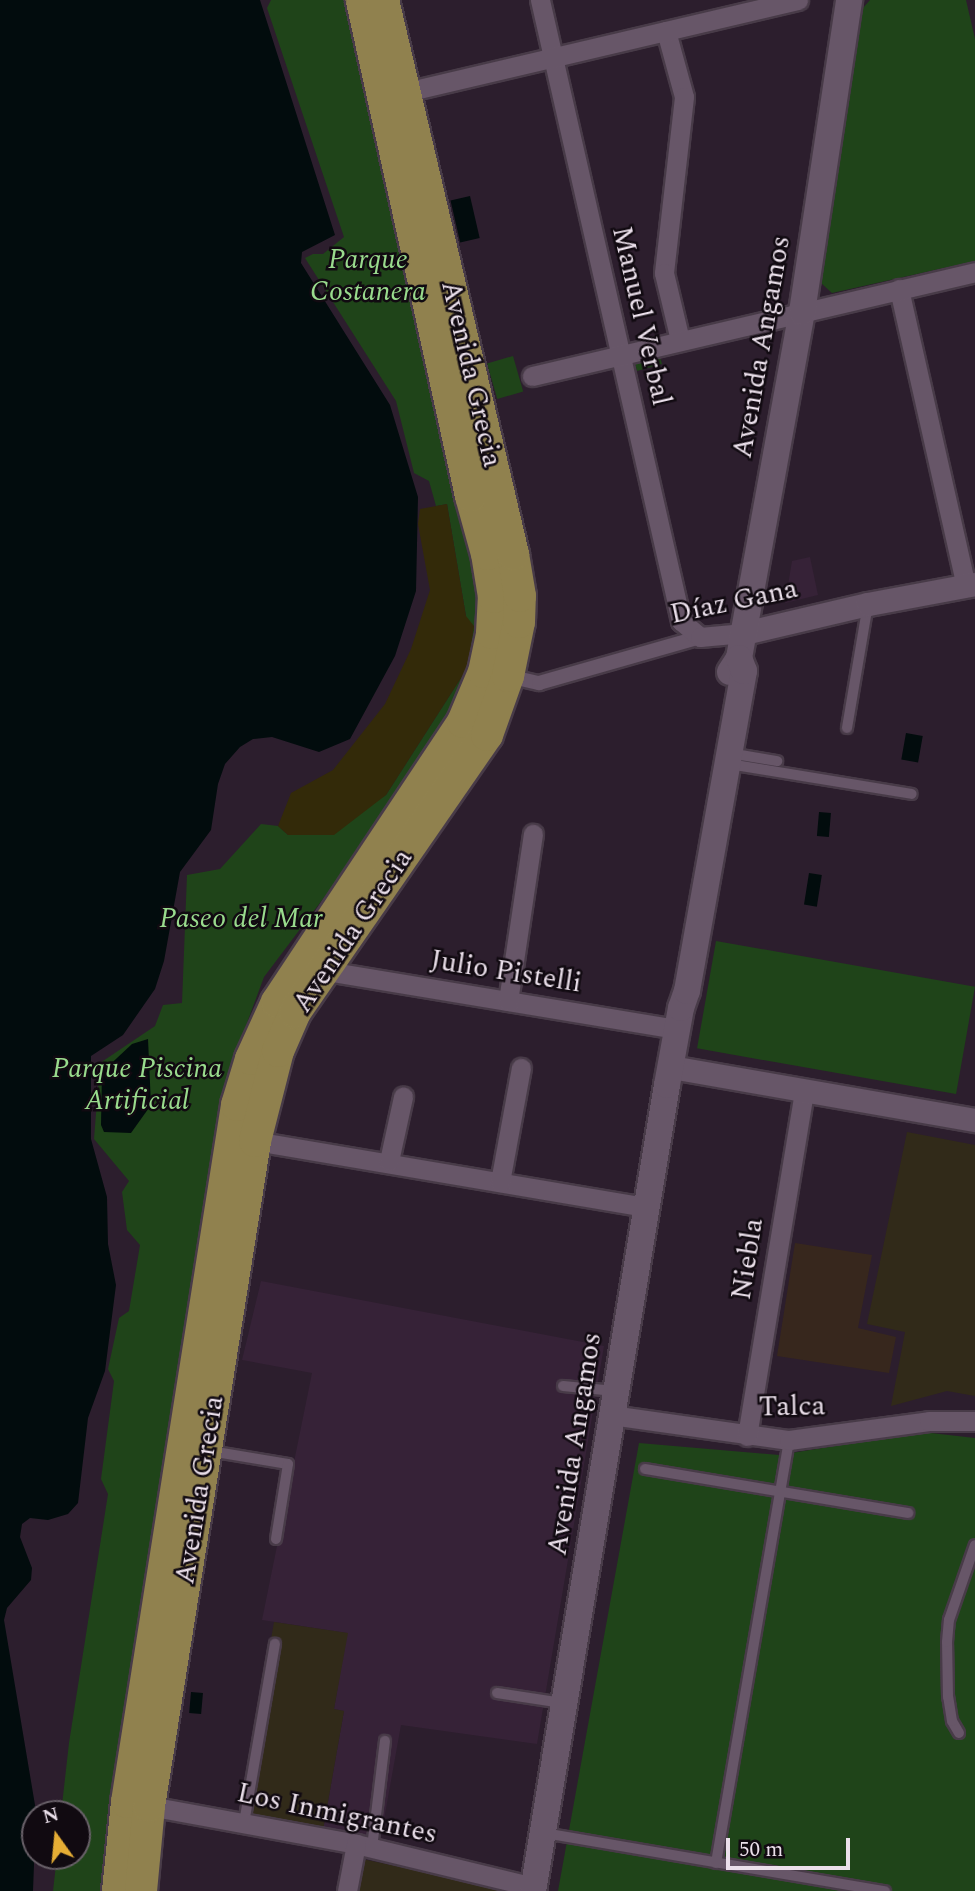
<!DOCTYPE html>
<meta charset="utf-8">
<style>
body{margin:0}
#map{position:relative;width:975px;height:1891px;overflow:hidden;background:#2c1e2d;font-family:Spectral,serif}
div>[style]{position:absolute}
.built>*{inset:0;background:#362237}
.education>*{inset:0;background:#312a19}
.medical>*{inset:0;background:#37271d}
.green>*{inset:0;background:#1f4419;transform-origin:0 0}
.sand>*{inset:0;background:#332a09}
.water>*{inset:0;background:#020c0d;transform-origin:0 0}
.roads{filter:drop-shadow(2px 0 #483b48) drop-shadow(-2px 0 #483b48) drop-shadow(0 2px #483b48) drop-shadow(0 -2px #483b48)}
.service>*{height:10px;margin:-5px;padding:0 5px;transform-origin:5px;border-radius:5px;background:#675668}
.pedestrian>*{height:14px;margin:-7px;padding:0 7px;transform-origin:7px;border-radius:7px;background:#675668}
.minor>*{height:19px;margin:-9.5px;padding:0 9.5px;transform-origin:9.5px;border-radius:9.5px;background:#675668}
.tertiary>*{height:23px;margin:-11.5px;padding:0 11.5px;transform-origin:11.5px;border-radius:11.5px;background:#675668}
.secondary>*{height:26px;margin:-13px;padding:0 13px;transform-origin:13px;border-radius:13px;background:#675668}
.trunk>*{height:32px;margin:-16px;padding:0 16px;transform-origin:16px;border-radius:16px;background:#90814e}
span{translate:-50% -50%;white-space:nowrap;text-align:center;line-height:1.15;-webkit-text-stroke:5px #110a11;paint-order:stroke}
.park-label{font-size:28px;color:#99db8d;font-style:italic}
.street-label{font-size:28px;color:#ebe0eb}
.north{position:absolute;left:21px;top:1800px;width:70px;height:70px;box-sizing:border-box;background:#110a11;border:2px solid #686068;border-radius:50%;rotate:345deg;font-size:19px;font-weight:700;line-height:28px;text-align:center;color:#ebe0eb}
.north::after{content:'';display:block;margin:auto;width:24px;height:32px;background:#e5ad35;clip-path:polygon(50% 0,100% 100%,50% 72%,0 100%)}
.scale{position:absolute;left:726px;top:1838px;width:124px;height:32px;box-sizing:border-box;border:4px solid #ebe0eb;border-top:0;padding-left:9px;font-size:21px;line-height:24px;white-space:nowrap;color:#ebe0eb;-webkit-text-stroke:5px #110a11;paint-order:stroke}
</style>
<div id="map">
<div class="built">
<div style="clip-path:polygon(810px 557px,818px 595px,785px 603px,792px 561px)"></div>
<div style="clip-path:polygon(261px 1281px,604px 1346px,537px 1744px,401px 1725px,380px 1842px,323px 1830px,344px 1711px,334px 1709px,347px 1633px,262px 1620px,312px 1373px,242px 1360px)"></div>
</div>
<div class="education">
<div style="clip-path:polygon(907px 1132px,975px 1145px,975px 1396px,947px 1391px,891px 1406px,905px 1332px,867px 1324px)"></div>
<div style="clip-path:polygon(274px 1622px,348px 1633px,334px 1709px,344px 1711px,323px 1830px,241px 1814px)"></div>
<div style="clip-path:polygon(362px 1859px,511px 1890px,511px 1891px,356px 1891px)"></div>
</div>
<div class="medical">
<div style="clip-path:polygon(795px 1243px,872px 1255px,858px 1328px,896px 1337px,889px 1373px,777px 1356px)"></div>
</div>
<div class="green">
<div style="clip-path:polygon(271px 0,349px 0,488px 590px,478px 672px,359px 851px,264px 977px,238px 1047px,110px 1797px,100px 1891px,53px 1891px,57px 1856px,77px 1856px,77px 1814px,61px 1814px,69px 1743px,108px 1494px,101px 1479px,114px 1381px,108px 1369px,119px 1318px,129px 1311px,140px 1245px,127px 1230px,122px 1192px,129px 1181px,94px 1139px,100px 1063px,155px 1026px,163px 1005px,182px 1003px,187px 875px,220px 869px,261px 824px,278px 826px,288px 835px,325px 833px,386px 795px,468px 667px,466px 616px,447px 504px,436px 506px,429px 481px,414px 473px,396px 401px,305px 258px,313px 254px,323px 254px,344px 237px,267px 8px)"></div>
<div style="clip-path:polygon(870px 0,966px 0,975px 39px,975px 261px,832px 293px,821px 283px,863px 8px)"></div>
<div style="clip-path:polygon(659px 354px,662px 364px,637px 371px,634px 359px)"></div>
<div style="left:513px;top:356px;width:37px;height:27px;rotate:74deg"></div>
<div style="left:716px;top:941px;width:263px;height:109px;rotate:10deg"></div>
<div style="clip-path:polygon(922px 1432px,975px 1438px,975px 1891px,558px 1891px,639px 1443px,779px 1455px)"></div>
</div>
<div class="sand">
<div style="clip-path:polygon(447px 504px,466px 616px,474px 626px,468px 667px,386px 795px,334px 835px,288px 835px,278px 826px,291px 793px,333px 770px,385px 704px,411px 649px,430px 590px,418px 524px,420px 509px)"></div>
</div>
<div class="water">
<div style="clip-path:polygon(0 0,260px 0,335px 235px,302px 252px,301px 263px,390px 405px,418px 497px,416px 591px,395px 656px,350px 739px,319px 752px,272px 737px,253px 739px,240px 747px,225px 764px,218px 784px,211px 830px,180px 872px,164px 961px,155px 989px,123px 1035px,91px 1056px,91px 1139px,107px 1197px,108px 1244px,116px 1285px,105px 1371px,88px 1418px,78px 1503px,68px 1514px,48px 1520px,30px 1518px,22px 1524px,20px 1537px,32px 1568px,31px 1580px,7px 1608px,4px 1620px,36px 1811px,33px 1891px,0 1891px)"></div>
<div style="left:470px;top:196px;width:43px;height:20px;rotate:77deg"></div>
<div style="left:906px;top:733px;width:17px;height:27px;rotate:10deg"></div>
<div style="left:819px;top:812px;width:12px;height:24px;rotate:5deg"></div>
<div style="left:809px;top:873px;width:13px;height:32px;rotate:9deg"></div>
<div style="clip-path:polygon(148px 1039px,151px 1105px,131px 1133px,104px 1132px,101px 1125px,102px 1072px,132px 1044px)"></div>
<div style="left:191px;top:1692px;width:12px;height:21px;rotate:5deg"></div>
</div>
<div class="roads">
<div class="service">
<div style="left:847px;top:728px;width:126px;rotate:-80.4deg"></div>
<div style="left:729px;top:753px;width:49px;rotate:9.5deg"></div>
<div style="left:729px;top:764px;width:185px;rotate:9.3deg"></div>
<div style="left:563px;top:1386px;width:52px;rotate:5.5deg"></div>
<div style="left:210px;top:1451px;width:79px;rotate:9.5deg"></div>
<div style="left:288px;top:1464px;width:76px;rotate:99.1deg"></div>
<div style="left:645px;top:1469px;width:267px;rotate:9.5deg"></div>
<div style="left:497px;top:1693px;width:66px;rotate:8.7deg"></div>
<div style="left:959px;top:1733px;width:14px;rotate:-120deg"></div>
<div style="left:952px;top:1721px;width:24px;rotate:-99deg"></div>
<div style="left:948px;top:1697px;width:55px;rotate:-91deg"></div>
<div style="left:947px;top:1642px;width:22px;rotate:-85deg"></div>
<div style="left:949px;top:1620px;width:79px;rotate:-70.9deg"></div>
<div style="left:244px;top:1823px;width:182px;rotate:-80.2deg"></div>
<div style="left:544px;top:1833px;width:346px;rotate:9.7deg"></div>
<div style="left:372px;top:1848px;width:108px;rotate:-83.1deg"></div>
<div style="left:716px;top:1863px;width:429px;rotate:-80.2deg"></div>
</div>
<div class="pedestrian">
<div style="left:508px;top:676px;width:32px;rotate:13deg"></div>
<div style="left:539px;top:683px;width:167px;rotate:-15.9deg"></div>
</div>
<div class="minor">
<div style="left:540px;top:0;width:637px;rotate:77.21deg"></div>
<div style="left:681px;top:621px;width:25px;rotate:40deg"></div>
<div style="left:700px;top:637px;width:44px;rotate:-5.2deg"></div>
<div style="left:666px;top:31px;width:68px;rotate:74.7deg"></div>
<div style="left:684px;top:97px;width:177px;rotate:96.5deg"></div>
<div style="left:664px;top:273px;width:69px;rotate:76.6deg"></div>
<div style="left:397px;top:94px;width:412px;rotate:-13.2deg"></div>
<div style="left:899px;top:289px;width:304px;rotate:77.3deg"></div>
<div style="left:532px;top:376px;width:455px;rotate:-13.2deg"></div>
<div style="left:326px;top:971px;width:357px;rotate:9.4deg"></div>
<div style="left:508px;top:1001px;width:169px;rotate:-81.5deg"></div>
<div style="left:247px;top:1135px;width:10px;rotate:37deg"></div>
<div style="left:255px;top:1141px;width:398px;rotate:9.6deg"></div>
<div style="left:389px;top:1161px;width:66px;rotate:-77.7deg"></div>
<div style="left:500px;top:1182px;width:116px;rotate:-79.6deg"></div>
<div style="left:611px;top:1415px;width:180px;rotate:8deg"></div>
<div style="left:789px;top:1440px;width:141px;rotate:-7.7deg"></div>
<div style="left:929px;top:1421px;width:46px"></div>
<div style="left:747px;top:1436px;width:351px;rotate:-80.6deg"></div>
<div style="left:139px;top:1804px;width:221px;rotate:10.4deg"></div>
<div style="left:356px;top:1844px;width:183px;rotate:13.6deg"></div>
<div style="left:347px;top:1891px;width:48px;rotate:-79.2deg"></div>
</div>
<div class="tertiary">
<div style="left:744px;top:633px;width:127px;rotate:-13.2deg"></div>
<div style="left:868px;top:604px;width:109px;rotate:-10.6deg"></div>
<div style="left:671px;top:1067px;width:309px;rotate:9.9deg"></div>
</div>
<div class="secondary">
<div style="left:730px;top:672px;width:17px;rotate:-57deg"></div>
<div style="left:739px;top:658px;width:352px;rotate:-79.7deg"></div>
<div style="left:802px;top:312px;width:316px;rotate:-81.4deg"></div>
<div style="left:533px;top:1891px;width:817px;rotate:-80.56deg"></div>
<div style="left:667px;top:1085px;width:78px;rotate:-79.7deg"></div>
<div style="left:681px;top:1008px;width:18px;rotate:-71deg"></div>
<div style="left:687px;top:991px;width:325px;rotate:-79.9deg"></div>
<div style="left:744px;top:671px;width:14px;rotate:-111deg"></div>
</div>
<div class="trunk">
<div style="left:118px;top:1891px;width:89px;rotate:-84.2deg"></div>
<div style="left:127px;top:1802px;width:706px;rotate:-81.03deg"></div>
<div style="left:237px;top:1105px;width:48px;rotate:-73.1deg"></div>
<div style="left:251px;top:1059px;width:63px;rotate:-65.5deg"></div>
<div style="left:277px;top:1002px;width:336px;rotate:-56.4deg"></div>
<div style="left:463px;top:722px;width:54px;rotate:-67.2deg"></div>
<div style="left:484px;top:672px;width:40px;rotate:-78deg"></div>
<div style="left:492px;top:633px;width:36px;rotate:-87deg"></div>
<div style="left:494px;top:597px;width:44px;rotate:-99.2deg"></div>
<div style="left:487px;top:554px;width:60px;rotate:-105.4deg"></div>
<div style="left:471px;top:496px;width:507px;rotate:-102.42deg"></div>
<div style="left:141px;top:1891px;width:85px;rotate:-84.6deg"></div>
<div style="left:149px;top:1806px;width:673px;rotate:-80.94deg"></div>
<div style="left:255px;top:1141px;width:93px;rotate:-75.7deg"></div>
<div style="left:278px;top:1051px;width:43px;rotate:-66.4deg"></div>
<div style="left:295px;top:1012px;width:337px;rotate:-55.3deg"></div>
<div style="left:487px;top:735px;width:63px;rotate:-70.4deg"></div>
<div style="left:508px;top:676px;width:55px;rotate:-78.5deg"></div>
<div style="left:519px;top:622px;width:26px;rotate:-88deg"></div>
<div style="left:520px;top:596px;width:43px;rotate:-99.5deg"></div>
<div style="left:513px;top:554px;width:569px;rotate:-103.21deg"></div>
</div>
</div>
<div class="park-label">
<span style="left:368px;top:276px">Parque<br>Costanera</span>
<span style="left:241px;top:919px">Paseo del Mar</span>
<span style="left:137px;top:1085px">Parque Piscina<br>Artificial</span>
</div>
<div class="street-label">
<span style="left:641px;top:316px;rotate:77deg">Manuel Verbal</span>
<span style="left:762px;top:347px;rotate:-80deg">Avenida Angamos</span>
<span style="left:471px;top:374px;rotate:77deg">Avenida Grecia</span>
<span style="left:734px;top:602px;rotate:-12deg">Díaz Gana</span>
<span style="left:353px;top:931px;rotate:-56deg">Avenida Grecia</span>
<span style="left:506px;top:972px;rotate:9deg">Julio Pistelli</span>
<span style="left:748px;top:1259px;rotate:-81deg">Niebla</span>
<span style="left:792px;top:1407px;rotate:-1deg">Talca</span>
<span style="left:575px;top:1444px;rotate:-81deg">Avenida Angamos</span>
<span style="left:200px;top:1490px;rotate:-81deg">Avenida Grecia</span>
<span style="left:337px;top:1814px;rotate:12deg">Los Inmigrantes</span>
</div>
<div class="north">N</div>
<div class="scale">50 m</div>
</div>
